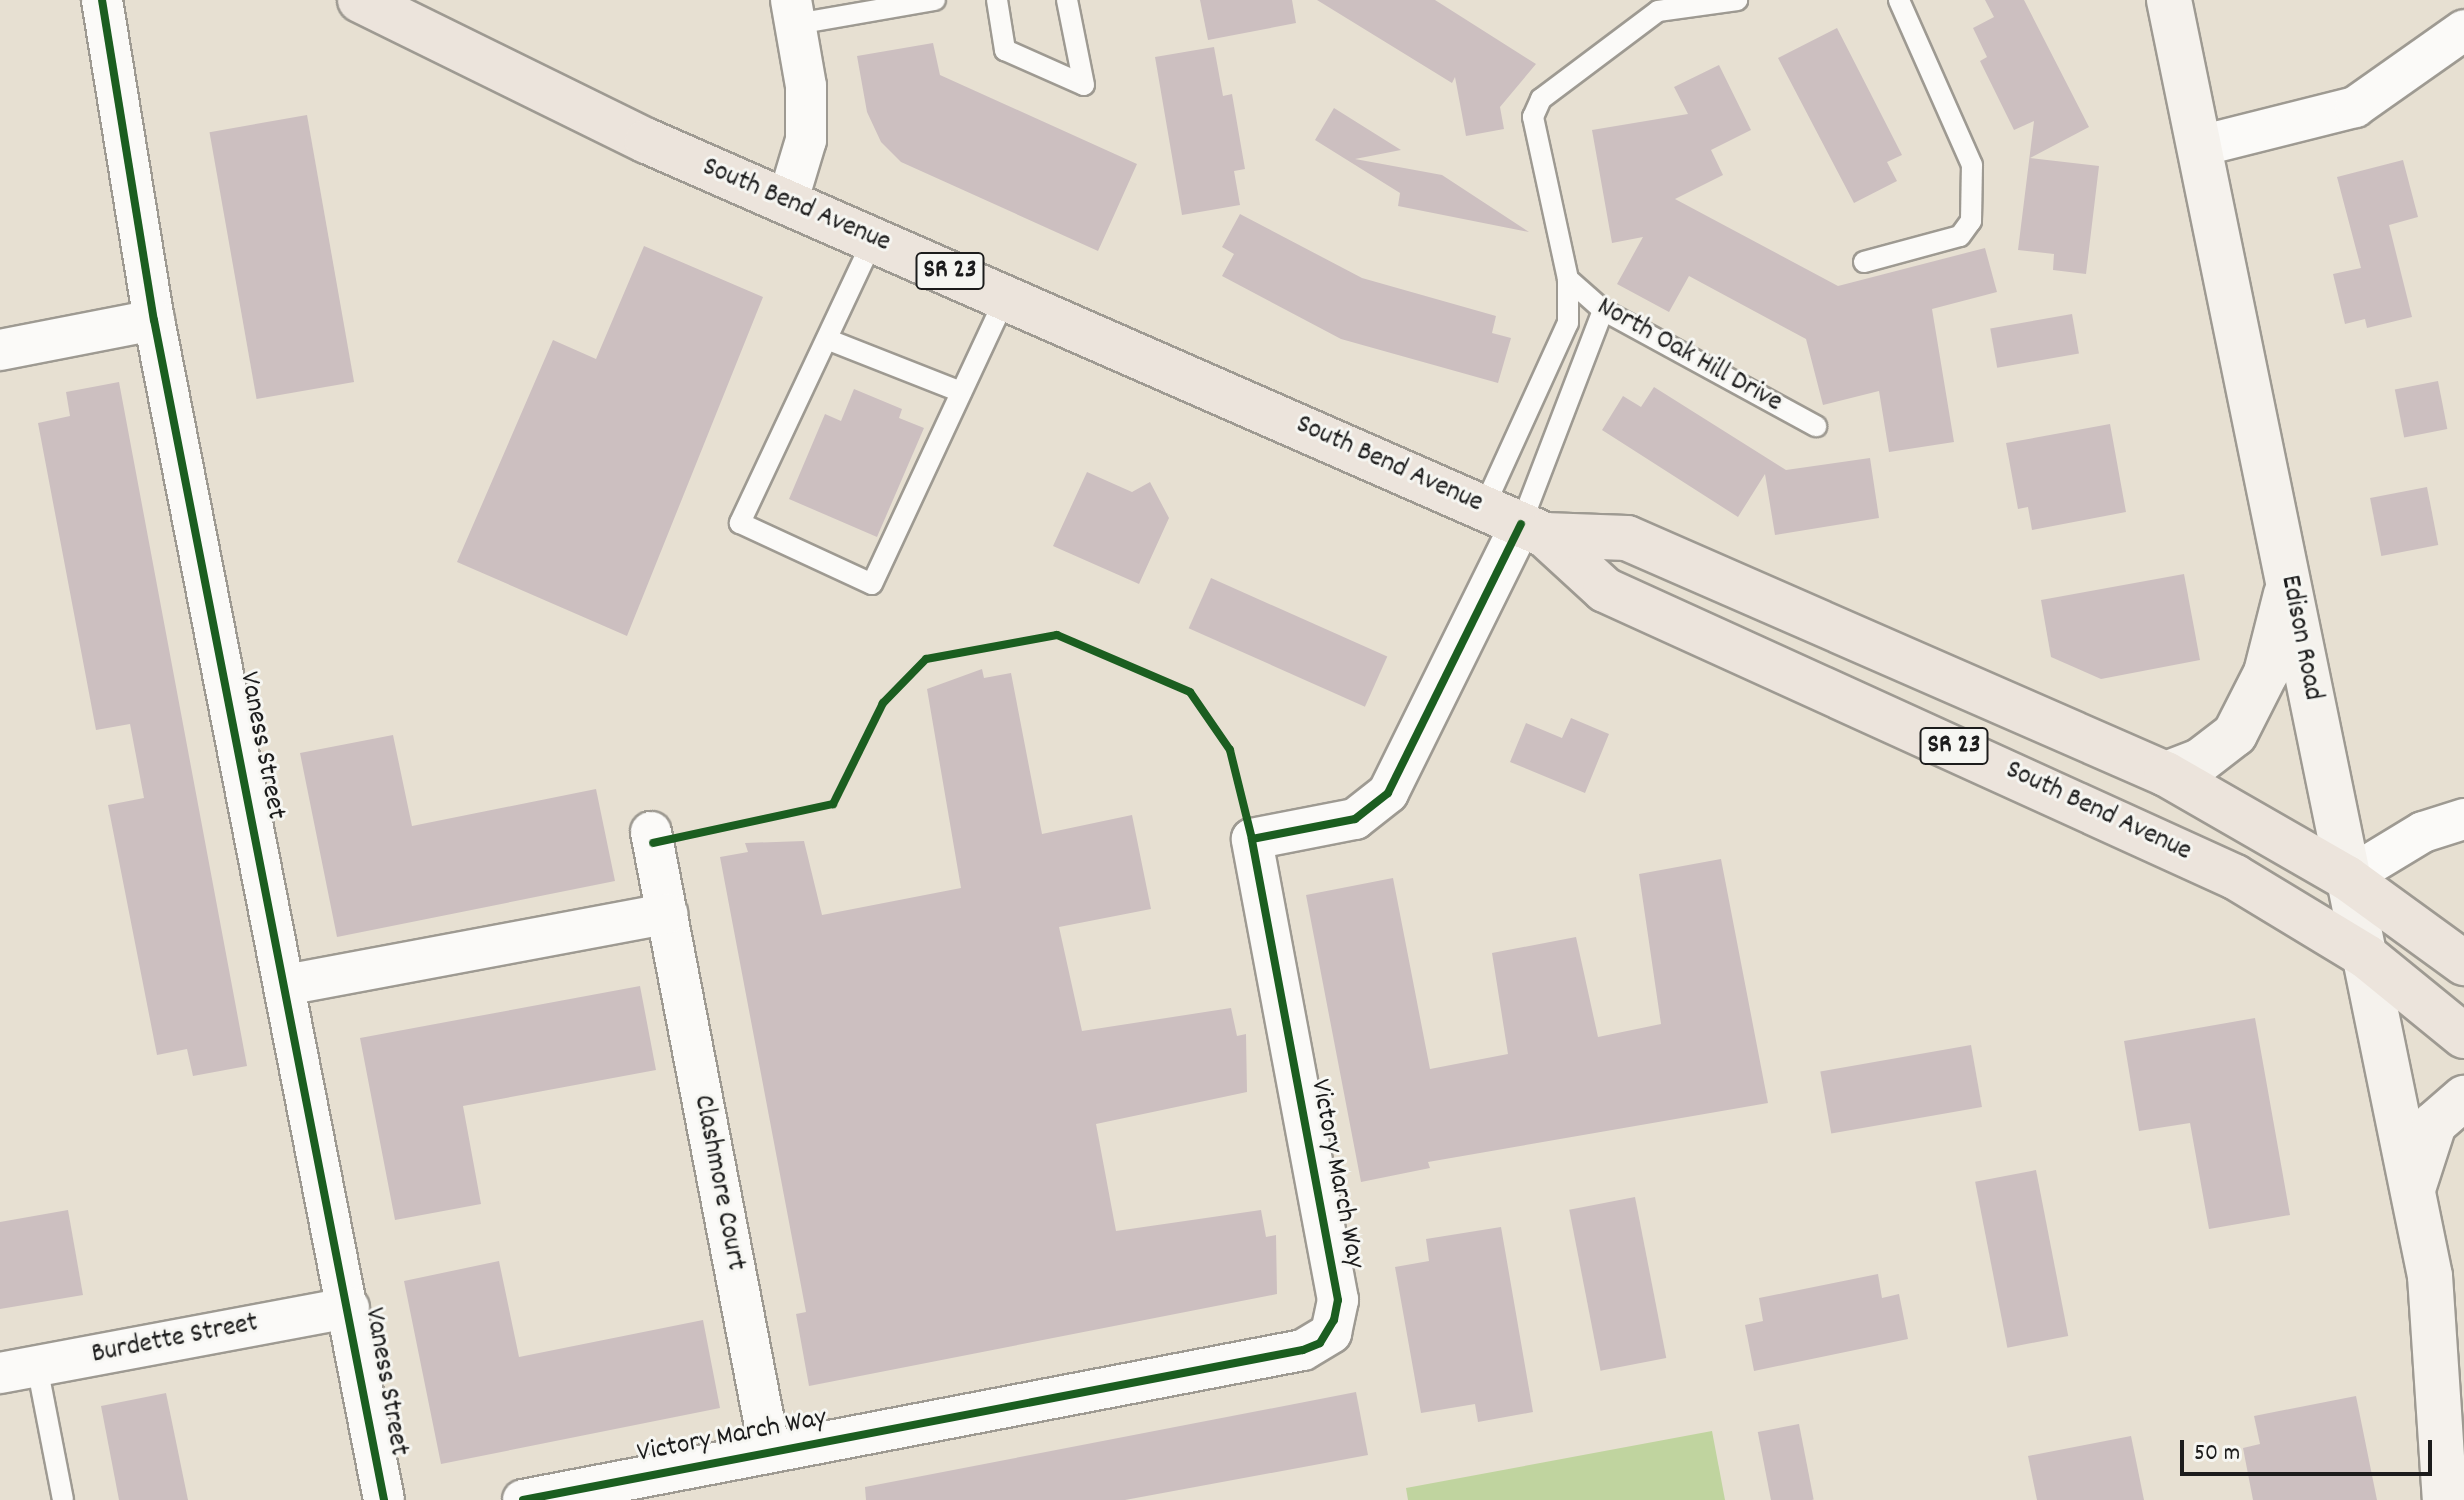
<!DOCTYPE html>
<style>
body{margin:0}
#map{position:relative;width:2464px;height:1500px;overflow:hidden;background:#e7e0d2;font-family:Dekko,sans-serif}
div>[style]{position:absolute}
.green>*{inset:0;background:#c0d49f}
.building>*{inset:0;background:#ccbfc0;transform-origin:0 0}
.roads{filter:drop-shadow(2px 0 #9e9a92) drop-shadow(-2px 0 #9e9a92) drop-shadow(0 2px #9e9a92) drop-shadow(0 -2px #9e9a92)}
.service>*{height:20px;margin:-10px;padding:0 10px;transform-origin:10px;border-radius:10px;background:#fbfaf8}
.minor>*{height:40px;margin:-20px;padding:0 20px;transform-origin:20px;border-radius:20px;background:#fbfaf8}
.secondary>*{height:44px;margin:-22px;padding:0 22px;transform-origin:22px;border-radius:22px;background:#f5f2ed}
.primary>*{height:44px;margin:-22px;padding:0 22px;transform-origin:22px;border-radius:22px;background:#ece4dc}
.cycleway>*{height:8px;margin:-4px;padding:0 4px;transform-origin:4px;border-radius:4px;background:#1b5e20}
span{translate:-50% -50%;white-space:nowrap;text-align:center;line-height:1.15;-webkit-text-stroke:6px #f6f6f2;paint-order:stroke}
.shield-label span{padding:2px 6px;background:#f6f6f2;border:2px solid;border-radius:6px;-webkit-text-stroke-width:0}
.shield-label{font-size:26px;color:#1c1c1c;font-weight:700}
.street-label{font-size:28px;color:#1c1c1c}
.scale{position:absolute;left:2180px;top:1440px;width:252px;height:36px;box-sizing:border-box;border:4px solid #1c1c1c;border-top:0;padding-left:10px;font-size:24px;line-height:28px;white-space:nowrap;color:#1c1c1c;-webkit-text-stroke:6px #f6f6f2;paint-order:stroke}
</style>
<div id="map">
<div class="green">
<div style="clip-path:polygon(1712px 1431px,1725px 1500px,1408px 1500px,1406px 1488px)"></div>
</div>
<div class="building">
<div style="clip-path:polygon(1200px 0,1292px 0,1296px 23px,1208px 40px)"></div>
<div style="clip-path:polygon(1317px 0,1435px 0,1536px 64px,1500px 107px,1504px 129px,1466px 136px,1455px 77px,1452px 83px)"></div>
<div style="clip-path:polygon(1985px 0,2024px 0,2089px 127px,2030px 158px,2099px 166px,2086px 274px,2053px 270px,2054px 254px,2018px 250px,2034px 121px,2014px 130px,1980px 61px,1987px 57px,1973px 28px,1994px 17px)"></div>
<div style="clip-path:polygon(1837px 28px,1902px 155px,1887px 162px,1897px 181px,1854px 203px,1778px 58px)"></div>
<div style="clip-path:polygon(933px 43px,940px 75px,1137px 164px,1098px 251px,901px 162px,881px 142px,867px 112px,857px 56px)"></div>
<div style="clip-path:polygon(1214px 47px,1223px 96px,1232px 94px,1245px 169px,1234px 171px,1240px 205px,1182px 215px,1155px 57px)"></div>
<div style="clip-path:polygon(1719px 65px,1751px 130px,1711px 150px,1723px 175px,1675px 199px,1838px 286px,1985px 248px,1997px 292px,1932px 309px,1954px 442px,1889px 452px,1879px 391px,1823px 405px,1806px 339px,1689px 276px,1669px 312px,1617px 284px,1643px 237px,1612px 243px,1592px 130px,1688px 114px,1674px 87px)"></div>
<div style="clip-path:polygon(1334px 108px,1401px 150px,1355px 159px,1442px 175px,1529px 232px,1398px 206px,1400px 193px,1315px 140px)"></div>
<div style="left:307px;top:115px;width:271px;height:99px;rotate:80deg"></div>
<div style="clip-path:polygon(2403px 160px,2418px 217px,2389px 225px,2412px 317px,2367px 328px,2365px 319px,2345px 324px,2333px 274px,2361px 268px,2337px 177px)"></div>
<div style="clip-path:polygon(1240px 214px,1362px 278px,1496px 316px,1492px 333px,1511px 338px,1498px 383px,1341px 339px,1222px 276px,1234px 254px,1222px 247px)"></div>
<div style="clip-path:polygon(644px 246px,763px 297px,627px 636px,457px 562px,553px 340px,596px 359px)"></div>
<div style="left:2072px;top:314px;width:40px;height:83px;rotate:80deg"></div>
<div style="left:2438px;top:381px;width:49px;height:44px;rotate:79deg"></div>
<div style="clip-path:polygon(119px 382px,247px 1066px,193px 1076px,187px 1049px,157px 1055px,108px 805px,144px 798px,130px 724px,96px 730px,38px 423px,70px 416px,66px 392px)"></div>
<div style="clip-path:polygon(1654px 387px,1786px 470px,1870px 458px,1879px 518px,1775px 535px,1765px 474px,1738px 517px,1602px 430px,1623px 396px,1641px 407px)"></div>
<div style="clip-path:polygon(854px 389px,902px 409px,899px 418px,924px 428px,877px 537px,789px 499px,825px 414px,841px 421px)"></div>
<div style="clip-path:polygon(2110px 424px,2126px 512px,2032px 530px,2028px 507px,2018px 509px,2006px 443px)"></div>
<div style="clip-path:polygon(1087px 472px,1132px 492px,1150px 482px,1169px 518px,1139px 584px,1053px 546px)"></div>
<div style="left:2427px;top:487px;width:59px;height:58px;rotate:79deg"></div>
<div style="clip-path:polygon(2184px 574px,2200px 660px,2101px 679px,2051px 657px,2041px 600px)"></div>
<div style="left:1211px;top:578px;width:193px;height:55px;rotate:24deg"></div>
<div style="clip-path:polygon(982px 669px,984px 678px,1011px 673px,1042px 834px,1132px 815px,1151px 909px,1059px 927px,1082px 1031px,1231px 1008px,1237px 1036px,1246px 1034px,1247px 1092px,1096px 1124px,1116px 1231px,1261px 1210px,1266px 1237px,1276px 1235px,1277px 1294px,809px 1386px,796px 1314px,806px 1312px,720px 857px,748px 852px,745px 843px,804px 841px,822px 915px,961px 888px,927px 689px)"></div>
<div style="clip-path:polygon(1571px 718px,1609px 734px,1585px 793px,1510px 762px,1526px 723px,1562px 738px)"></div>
<div style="clip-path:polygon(393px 735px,412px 826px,596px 789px,615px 881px,337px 937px,300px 753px)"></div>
<div style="clip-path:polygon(1721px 859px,1768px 1103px,1428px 1162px,1430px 1168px,1361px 1182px,1306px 895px,1393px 878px,1430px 1069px,1508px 1054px,1492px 953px,1576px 937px,1598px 1037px,1661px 1024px,1639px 874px)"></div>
<div style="clip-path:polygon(640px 986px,656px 1070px,463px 1106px,481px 1204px,395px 1220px,360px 1038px)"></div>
<div style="clip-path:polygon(2255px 1018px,2290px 1215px,2209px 1229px,2190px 1123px,2139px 1131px,2124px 1041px)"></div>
<div style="left:1971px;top:1045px;width:63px;height:153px;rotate:80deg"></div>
<div style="left:2036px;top:1170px;width:169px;height:62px;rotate:79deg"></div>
<div style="left:1635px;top:1197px;width:164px;height:67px;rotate:79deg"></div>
<div style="clip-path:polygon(68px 1210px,83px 1295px,0 1309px,0 1222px)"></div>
<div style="clip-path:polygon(1501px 1227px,1533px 1412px,1478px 1422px,1475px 1404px,1421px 1413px,1395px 1267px,1429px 1261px,1426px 1239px)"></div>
<div style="clip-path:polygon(499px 1261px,519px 1357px,703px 1320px,720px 1408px,441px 1464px,404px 1281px)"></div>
<div style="clip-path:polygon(1878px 1274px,1882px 1298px,1899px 1294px,1908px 1339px,1754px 1371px,1745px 1325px,1763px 1321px,1759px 1298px)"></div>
<div style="clip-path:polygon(1356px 1392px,1368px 1455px,1125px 1500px,866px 1500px,865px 1487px)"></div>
<div style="clip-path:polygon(166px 1393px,188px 1500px,119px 1500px,101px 1406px)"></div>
<div style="clip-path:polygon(2356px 1396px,2377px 1500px,2253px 1500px,2243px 1448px,2260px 1444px,2254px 1416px)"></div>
<div style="left:1799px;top:1424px;width:77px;height:42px;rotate:79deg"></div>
<div style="clip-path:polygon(2131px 1436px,2144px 1500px,2037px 1500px,2028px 1456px)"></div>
</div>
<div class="roads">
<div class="service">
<div style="left:997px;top:0;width:51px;rotate:80.9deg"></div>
<div style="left:1005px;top:50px;width:86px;rotate:23.9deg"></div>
<div style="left:1084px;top:85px;width:87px;rotate:-101.3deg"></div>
<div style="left:797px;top:24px;width:140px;rotate:-9.9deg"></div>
<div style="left:873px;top:240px;width:313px;rotate:115.2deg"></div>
<div style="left:740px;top:523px;width:145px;rotate:24.8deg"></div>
<div style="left:872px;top:584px;width:320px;rotate:-65deg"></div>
<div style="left:1864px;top:262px;width:99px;rotate:-15.2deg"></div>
<div style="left:1960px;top:236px;width:19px;rotate:-54deg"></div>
<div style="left:1971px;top:221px;width:56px;rotate:-89deg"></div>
<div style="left:1972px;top:165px;width:180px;rotate:-113.9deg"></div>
<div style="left:1568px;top:279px;width:47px;rotate:41.5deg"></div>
<div style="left:1603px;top:310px;width:243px;rotate:28.6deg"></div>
<div style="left:829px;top:340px;width:142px;rotate:21.5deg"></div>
<div style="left:1484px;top:507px;width:202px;rotate:-65.5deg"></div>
<div style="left:1568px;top:323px;width:44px;rotate:-90deg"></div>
<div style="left:1568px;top:279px;width:166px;rotate:-102.2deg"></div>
<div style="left:1533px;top:117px;width:20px;rotate:-66deg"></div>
<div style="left:1541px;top:99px;width:146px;rotate:-36.9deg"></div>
<div style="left:1658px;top:11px;width:80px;rotate:-7.9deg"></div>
<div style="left:1521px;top:524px;width:229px;rotate:-69deg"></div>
<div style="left:37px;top:1366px;width:136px;rotate:79deg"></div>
</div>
<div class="minor">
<div style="left:102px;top:0;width:324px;rotate:80.8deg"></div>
<div style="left:154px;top:320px;width:1202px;rotate:78.97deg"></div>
<div style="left:2200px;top:146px;width:160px;rotate:-14.1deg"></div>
<div style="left:2355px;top:107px;width:133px;rotate:-35.2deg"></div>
<div style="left:787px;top:203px;width:66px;rotate:-73.2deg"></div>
<div style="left:806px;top:140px;width:54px;rotate:-90deg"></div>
<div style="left:806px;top:86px;width:87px;rotate:-99.9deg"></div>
<div style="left:0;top:350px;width:157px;rotate:-11deg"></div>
<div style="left:651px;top:832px;width:631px;rotate:79.14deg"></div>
<div style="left:2347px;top:878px;width:89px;rotate:-31.2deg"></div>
<div style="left:2423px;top:832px;width:43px;rotate:-17.6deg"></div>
<div style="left:286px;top:985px;width:388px;rotate:-10.6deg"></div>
<div style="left:0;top:1373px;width:355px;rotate:-10.6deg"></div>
<div style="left:523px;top:1500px;width:794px;rotate:-10.89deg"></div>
<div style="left:1303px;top:1350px;width:33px;rotate:-31deg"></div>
<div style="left:1331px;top:1333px;width:34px;rotate:-78deg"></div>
<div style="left:1338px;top:1300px;width:469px;rotate:-100.6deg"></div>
<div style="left:1252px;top:839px;width:105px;rotate:-11deg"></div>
<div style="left:1355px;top:819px;width:42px;rotate:-38.2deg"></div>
<div style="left:1388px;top:793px;width:300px;rotate:-63.7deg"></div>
</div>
<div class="secondary">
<div style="left:2169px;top:0;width:1302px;rotate:78.44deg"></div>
<div style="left:2430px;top:1276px;width:225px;rotate:86.2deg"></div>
<div style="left:2166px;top:774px;width:36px;rotate:-21deg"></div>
<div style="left:2200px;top:761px;width:44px;rotate:-37.6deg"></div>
<div style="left:2235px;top:734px;width:68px;rotate:-63.1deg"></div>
<div style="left:2266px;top:673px;width:81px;rotate:-75.8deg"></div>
<div style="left:2414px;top:1186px;width:65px;rotate:-72.1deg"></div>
<div style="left:2434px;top:1124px;width:40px;rotate:-41deg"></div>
</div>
<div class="primary">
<div style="left:360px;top:0;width:320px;rotate:26.2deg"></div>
<div style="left:647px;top:141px;width:981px;rotate:23.69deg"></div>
<div style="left:1545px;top:535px;width:81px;rotate:42.5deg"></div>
<div style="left:1605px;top:590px;width:692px;rotate:24.49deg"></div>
<div style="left:2235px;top:877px;width:154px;rotate:31.2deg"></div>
<div style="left:2367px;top:957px;width:125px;rotate:39.2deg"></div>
<div style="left:1545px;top:535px;width:82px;rotate:2.1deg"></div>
<div style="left:1627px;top:538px;width:588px;rotate:23.65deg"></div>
<div style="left:2166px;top:774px;width:209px;rotate:29.9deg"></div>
<div style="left:2347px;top:878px;width:145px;rotate:36deg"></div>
</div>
</div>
<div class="cycleway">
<div style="left:102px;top:0;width:324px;rotate:80.8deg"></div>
<div style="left:154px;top:320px;width:1202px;rotate:78.97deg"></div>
<div style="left:1252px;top:839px;width:105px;rotate:-11deg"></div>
<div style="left:1355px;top:819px;width:42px;rotate:-38.2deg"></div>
<div style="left:1388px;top:793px;width:300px;rotate:-63.7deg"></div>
<div style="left:523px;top:1500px;width:794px;rotate:-10.89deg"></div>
<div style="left:1303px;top:1350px;width:18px;rotate:-22deg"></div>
<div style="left:1320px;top:1343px;width:27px;rotate:-59deg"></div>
<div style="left:1334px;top:1320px;width:20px;rotate:-79deg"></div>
<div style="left:1338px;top:1300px;width:469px;rotate:-100.6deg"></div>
<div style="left:1252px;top:839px;width:92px;rotate:-103.9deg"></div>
<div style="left:1230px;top:750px;width:70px;rotate:-124.6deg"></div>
<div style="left:1190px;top:692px;width:145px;rotate:-156.8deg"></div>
<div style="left:1057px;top:635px;width:133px;rotate:169.6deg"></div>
<div style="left:926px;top:659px;width:62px;rotate:134.3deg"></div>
<div style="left:883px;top:703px;width:113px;rotate:116.3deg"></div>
<div style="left:833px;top:804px;width:184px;rotate:167.8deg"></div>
</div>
<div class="shield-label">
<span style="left:950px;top:271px">SR 23</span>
<span style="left:1954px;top:746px">SR 23</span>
</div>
<div class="street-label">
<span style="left:796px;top:206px;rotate:23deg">South Bend Avenue</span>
<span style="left:1689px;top:356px;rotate:29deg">North Oak Hill Drive</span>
<span style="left:1389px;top:465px;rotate:24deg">South Bend Avenue</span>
<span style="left:2300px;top:638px;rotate:79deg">Edison Road</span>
<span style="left:261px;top:746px;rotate:79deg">Vaness Street</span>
<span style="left:2098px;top:812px;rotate:25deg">South Bend Avenue</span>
<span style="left:1336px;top:1174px;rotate:79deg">Victory March Way</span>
<span style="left:718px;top:1183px;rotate:79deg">Clashmore Court</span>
<span style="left:175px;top:1340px;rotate:-11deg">Burdette Street</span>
<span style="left:385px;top:1382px;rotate:80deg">Vaness Street</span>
<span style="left:732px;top:1437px;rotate:-11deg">Victory March Way</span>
</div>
<div class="scale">50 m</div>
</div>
